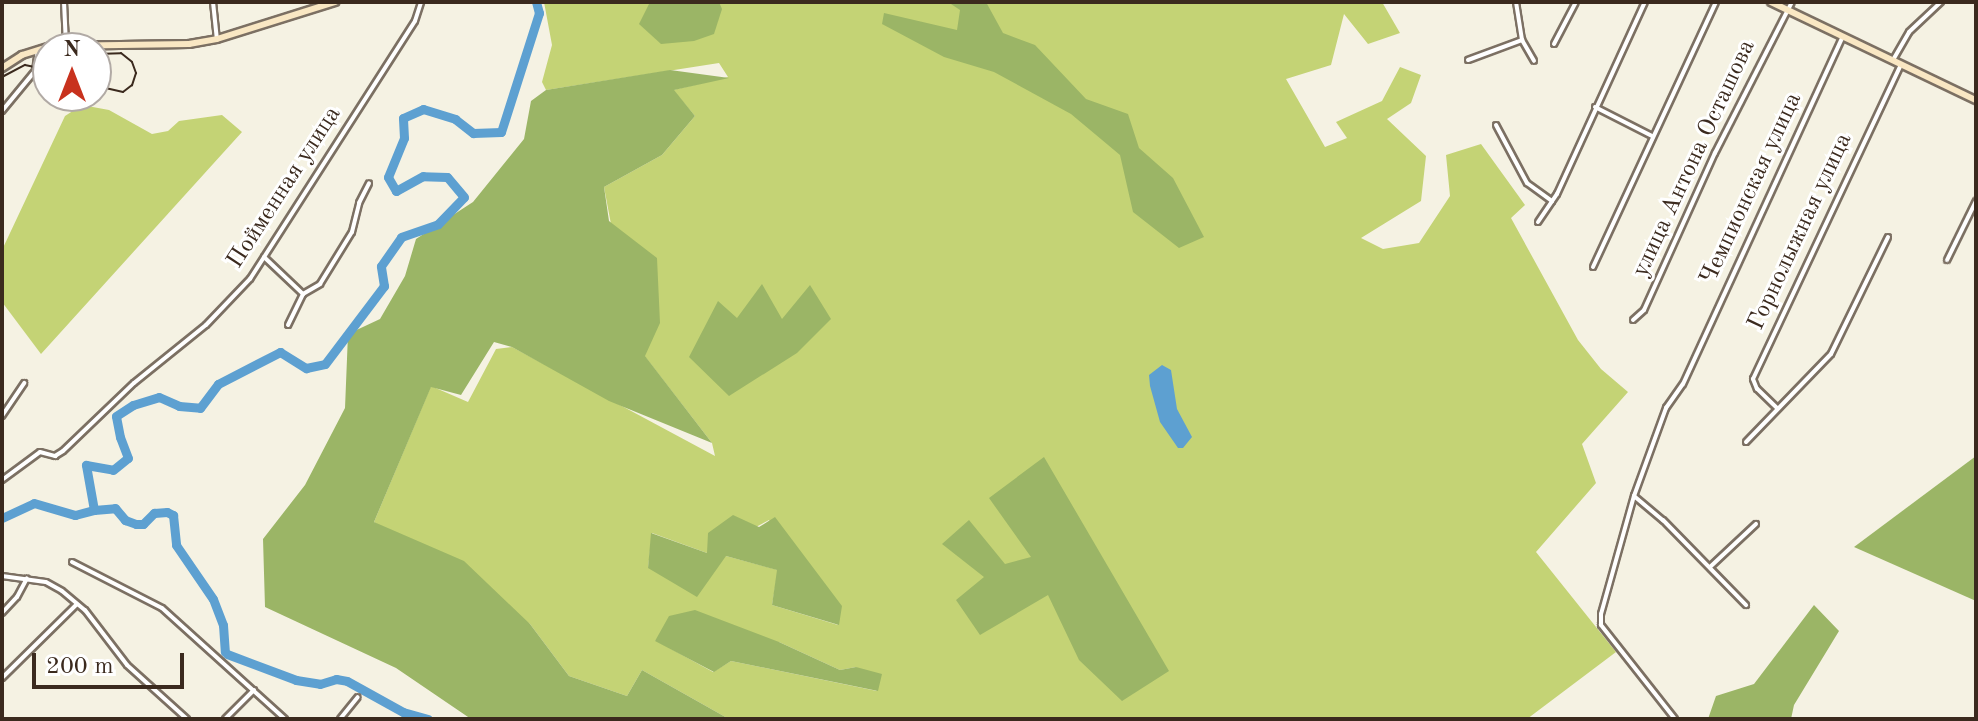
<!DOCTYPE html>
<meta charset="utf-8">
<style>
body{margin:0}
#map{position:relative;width:1978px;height:721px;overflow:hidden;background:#f5f2e3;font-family:"Old Standard TT",serif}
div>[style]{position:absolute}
.green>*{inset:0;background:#c4d375}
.forest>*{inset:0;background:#9bb566}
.water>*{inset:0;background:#5da0d1}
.river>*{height:9px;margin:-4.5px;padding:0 4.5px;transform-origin:4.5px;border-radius:4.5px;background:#5da0d1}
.roads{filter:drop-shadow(2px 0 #7c7063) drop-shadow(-2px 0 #7c7063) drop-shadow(0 2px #7c7063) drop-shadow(0 -2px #7c7063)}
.street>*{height:4px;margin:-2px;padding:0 2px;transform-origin:2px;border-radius:2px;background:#fff}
.secondary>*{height:6px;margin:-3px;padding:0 3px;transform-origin:3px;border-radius:3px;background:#f9e7c3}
.tram>*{height:2px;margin:-1px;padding:0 1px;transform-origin:1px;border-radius:1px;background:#3b2a1e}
span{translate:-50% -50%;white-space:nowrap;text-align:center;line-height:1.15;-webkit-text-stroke:6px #fff;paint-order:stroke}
.street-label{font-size:24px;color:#3b2a1e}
.frame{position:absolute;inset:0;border:4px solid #3b2a1e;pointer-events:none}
.north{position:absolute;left:32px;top:32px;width:80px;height:80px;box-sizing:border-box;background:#fff;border:2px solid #b1aaa5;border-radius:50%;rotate:0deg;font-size:22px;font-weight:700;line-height:32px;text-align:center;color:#3b2a1e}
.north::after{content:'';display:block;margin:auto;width:28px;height:36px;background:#c8321e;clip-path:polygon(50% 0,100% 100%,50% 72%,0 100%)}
.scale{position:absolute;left:32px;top:653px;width:152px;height:36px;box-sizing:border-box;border:4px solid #3b2a1e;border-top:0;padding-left:10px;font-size:24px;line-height:28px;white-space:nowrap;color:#3b2a1e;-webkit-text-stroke:6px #fff;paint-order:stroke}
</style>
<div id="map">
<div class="green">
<div style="clip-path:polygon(evenodd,544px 2px,1382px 2px,1400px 33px,1368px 44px,1344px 14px,1331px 65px,1286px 79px,1325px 147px,1347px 138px,1336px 122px,1382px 101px,1400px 67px,1421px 75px,1411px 103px,1387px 119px,1426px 156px,1421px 201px,1361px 238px,1383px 249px,1419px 243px,1450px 196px,1446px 155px,1481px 144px,1525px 205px,1511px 218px,1578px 340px,1601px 369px,1628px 392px,1582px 444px,1596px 483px,1536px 552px,1616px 652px,1527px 719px,729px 719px,642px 670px,627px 696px,569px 676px,530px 624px,374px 522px,431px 386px,468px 402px,496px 349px,512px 347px,715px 456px,712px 443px,633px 341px,604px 187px,662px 155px,695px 116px,673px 90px,728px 77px,719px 63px,546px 90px,542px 82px,552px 45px,544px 2px,769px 520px,838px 625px,772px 605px,778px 570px,726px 556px,648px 568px,652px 533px,707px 553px,769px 520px,544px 2px,655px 640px,779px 642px,840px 670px,856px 667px,877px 691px,731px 661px,713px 672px,655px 640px)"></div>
<div style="clip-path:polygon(82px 105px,109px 110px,152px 134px,168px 131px,179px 121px,222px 115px,242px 132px,41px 354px,2px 302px,2px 250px,65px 116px)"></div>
</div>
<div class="forest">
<div style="clip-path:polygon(650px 2px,719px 2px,722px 9px,714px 34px,694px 41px,661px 44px,639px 24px)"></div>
<div style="clip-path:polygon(948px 2px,986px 2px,1003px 33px,1035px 45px,1086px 99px,1128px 114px,1139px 148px,1173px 178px,1204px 237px,1179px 248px,1133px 212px,1120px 155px,1071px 114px,994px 72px,944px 57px,882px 24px,884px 13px,957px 30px,960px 10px)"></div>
<div style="clip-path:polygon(670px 70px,729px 78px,674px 90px,695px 116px,662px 155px,604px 187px,609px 221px,657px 258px,660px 323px,645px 356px,712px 443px,609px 401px,512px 347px,494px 342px,461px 395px,431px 387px,374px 522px,464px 561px,530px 624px,569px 676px,627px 696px,642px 670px,729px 719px,471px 719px,396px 668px,265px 607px,263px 539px,305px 485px,345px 408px,348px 334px,380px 319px,405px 276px,416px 239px,473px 202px,524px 139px,531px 101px,546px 90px)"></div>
<div style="clip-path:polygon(762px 284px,782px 319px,810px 285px,831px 319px,797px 353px,729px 396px,689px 357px,718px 301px,737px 318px)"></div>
<div style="clip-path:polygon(1976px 456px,1976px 601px,1854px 547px)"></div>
<div style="clip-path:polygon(1044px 457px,1169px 671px,1122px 701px,1079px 660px,1048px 595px,980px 635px,956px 600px,984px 577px,942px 544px,969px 520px,1005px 564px,1031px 557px,989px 498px)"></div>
<div style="clip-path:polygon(733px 515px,759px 527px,775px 517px,842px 606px,839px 625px,772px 605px,777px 570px,726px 556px,697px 597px,648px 568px,651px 533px,707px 553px,708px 533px)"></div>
<div style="clip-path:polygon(1814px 605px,1839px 631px,1794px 705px,1791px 719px,1708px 719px,1716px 696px,1754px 684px)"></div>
<div style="clip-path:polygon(695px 610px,779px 642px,840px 670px,856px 667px,882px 674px,878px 691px,731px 661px,714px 672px,655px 641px,669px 616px)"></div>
</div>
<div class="water">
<div style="clip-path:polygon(1162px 365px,1171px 370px,1177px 409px,1192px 437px,1183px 448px,1178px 448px,1160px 422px,1150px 386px,1149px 375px)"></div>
</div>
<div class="river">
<div style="left:94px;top:510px;width:21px;rotate:-5deg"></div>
<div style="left:115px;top:508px;width:16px;rotate:50deg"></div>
<div style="left:125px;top:520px;width:12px;rotate:20deg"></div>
<div style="left:136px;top:524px;width:7px"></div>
<div style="left:143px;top:524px;width:16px;rotate:-45deg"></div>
<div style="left:154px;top:513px;width:13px;rotate:-4deg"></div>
<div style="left:167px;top:512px;width:7px;rotate:27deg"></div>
<div style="left:173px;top:515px;width:30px;rotate:84deg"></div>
<div style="left:176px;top:545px;width:65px;rotate:55.6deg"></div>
<div style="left:213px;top:599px;width:28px;rotate:69deg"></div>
<div style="left:223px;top:625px;width:27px;rotate:86deg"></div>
<div style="left:2px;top:518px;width:35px;rotate:-25deg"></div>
<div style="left:34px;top:503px;width:43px;rotate:16.3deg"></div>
<div style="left:75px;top:515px;width:20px;rotate:-15deg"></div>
<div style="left:94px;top:510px;width:46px;rotate:-100.1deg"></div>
<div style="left:86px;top:465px;width:27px;rotate:10deg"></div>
<div style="left:113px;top:470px;width:19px;rotate:-39deg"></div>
<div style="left:128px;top:458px;width:22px;rotate:-111deg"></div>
<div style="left:120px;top:437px;width:21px;rotate:-101deg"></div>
<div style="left:116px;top:416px;width:20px;rotate:-33deg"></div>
<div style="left:133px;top:405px;width:27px;rotate:-17deg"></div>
<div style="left:159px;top:397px;width:22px;rotate:24deg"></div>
<div style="left:179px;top:406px;width:21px;rotate:5deg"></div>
<div style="left:200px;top:408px;width:30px;rotate:-53deg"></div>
<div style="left:218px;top:384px;width:70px;rotate:-27.3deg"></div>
<div style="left:280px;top:352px;width:31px;rotate:32deg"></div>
<div style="left:306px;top:368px;width:19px;rotate:-12deg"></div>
<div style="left:325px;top:364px;width:98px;rotate:-52.9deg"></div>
<div style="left:384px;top:286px;width:20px;rotate:-99deg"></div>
<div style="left:381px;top:266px;width:35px;rotate:-55deg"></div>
<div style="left:401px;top:237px;width:39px;rotate:-19deg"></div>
<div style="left:438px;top:224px;width:37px;rotate:-46deg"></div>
<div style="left:464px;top:197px;width:26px;rotate:-130deg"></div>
<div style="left:447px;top:177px;width:24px;rotate:-178deg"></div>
<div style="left:423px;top:176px;width:31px;rotate:151deg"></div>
<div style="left:396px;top:191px;width:16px;rotate:-120deg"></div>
<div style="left:388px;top:177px;width:42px;rotate:-67.7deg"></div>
<div style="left:404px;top:138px;width:20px;rotate:-93deg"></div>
<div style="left:403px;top:118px;width:22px;rotate:-24deg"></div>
<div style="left:423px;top:109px;width:34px;rotate:17deg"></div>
<div style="left:455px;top:119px;width:23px;rotate:38deg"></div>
<div style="left:473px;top:133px;width:28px;rotate:-2deg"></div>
<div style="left:501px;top:132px;width:125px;rotate:-72.3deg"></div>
<div style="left:539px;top:13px;width:11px;rotate:-105deg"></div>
<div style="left:227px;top:654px;width:74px;rotate:20.6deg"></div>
<div style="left:296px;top:680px;width:24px;rotate:9deg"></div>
<div style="left:320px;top:684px;width:17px;rotate:-17deg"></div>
<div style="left:336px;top:679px;width:11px;rotate:10deg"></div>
<div style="left:347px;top:681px;width:64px;rotate:29deg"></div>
<div style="left:403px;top:712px;width:26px;rotate:16deg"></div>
</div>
<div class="roads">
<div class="street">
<div style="left:64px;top:2px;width:42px;rotate:87.3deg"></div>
<div style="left:213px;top:2px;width:37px;rotate:84deg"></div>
<div style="left:1516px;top:2px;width:37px;rotate:81deg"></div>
<div style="left:1522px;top:40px;width:24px;rotate:60deg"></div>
<div style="left:1554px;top:44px;width:47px;rotate:-62.4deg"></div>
<div style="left:1468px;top:60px;width:58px;rotate:-20.3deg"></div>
<div style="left:1893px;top:60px;width:32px;rotate:-60deg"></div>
<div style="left:1909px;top:32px;width:44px;rotate:-43.2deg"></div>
<div style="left:1595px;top:107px;width:64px;rotate:27deg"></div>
<div style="left:2px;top:111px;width:52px;rotate:-50.5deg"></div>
<div style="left:35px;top:71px;width:21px;rotate:-82deg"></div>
<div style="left:1496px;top:125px;width:66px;rotate:61.9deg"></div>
<div style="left:1527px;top:183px;width:31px;rotate:36deg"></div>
<div style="left:1538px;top:222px;width:34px;rotate:-56deg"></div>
<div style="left:1557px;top:194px;width:211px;rotate:-65.4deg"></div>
<div style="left:264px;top:257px;width:54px;rotate:43.5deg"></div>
<div style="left:1947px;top:260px;width:66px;rotate:-63.8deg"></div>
<div style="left:1593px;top:267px;width:292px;rotate:-65.1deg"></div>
<div style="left:1633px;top:320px;width:15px;rotate:-42deg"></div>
<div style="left:1644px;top:310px;width:172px;rotate:-65.7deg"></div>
<div style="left:1715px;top:153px;width:169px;rotate:-63deg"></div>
<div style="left:288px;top:325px;width:34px;rotate:-64deg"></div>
<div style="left:303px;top:294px;width:20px;rotate:-30deg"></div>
<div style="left:320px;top:284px;width:61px;rotate:-58.4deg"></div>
<div style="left:352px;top:232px;width:30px;rotate:-76deg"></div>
<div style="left:359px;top:203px;width:22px;rotate:-63deg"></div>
<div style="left:1777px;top:408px;width:28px;rotate:-136deg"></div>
<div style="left:1757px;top:389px;width:11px;rotate:-112deg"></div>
<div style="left:1753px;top:379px;width:345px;rotate:-64.8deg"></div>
<div style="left:2px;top:416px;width:40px;rotate:-56deg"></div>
<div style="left:1746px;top:442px;width:122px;rotate:-46deg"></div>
<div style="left:1831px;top:354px;width:130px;rotate:-64deg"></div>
<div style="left:2px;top:480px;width:47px;rotate:-36.4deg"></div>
<div style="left:40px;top:452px;width:16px;rotate:15deg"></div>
<div style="left:55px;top:456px;width:9px;rotate:-32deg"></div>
<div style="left:63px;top:451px;width:98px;rotate:-43.8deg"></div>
<div style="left:134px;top:383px;width:92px;rotate:-38.9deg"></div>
<div style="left:206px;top:325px;width:64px;rotate:-46.3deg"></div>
<div style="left:250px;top:279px;width:306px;rotate:-57.4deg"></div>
<div style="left:415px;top:21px;width:20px;rotate:-72deg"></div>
<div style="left:1634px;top:496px;width:38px;rotate:40deg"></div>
<div style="left:1663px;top:520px;width:119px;rotate:45.7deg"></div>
<div style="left:72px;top:562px;width:101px;rotate:27.1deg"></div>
<div style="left:162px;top:608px;width:166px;rotate:42.1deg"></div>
<div style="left:1710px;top:567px;width:63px;rotate:-43.1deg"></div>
<div style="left:2px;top:576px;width:44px;rotate:7.8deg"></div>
<div style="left:46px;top:582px;width:18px;rotate:29deg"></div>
<div style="left:62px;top:591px;width:30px;rotate:40deg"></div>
<div style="left:85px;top:610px;width:69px;rotate:52.6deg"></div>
<div style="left:127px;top:665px;width:81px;rotate:42deg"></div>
<div style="left:2px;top:613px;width:22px;rotate:-47deg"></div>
<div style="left:17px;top:597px;width:21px;rotate:-62deg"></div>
<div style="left:2px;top:678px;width:105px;rotate:-44.6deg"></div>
<div style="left:225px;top:719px;width:41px;rotate:-45deg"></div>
<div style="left:340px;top:719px;width:28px;rotate:-51deg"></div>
<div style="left:1675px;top:719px;width:120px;rotate:-128.2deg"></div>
<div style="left:1601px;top:625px;width:11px;rotate:-90deg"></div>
<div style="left:1601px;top:614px;width:123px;rotate:-74.4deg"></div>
<div style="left:1634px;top:496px;width:94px;rotate:-70deg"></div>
<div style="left:1666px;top:408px;width:29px;rotate:-55deg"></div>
<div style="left:1683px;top:384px;width:380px;rotate:-65.3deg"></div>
</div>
<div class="secondary">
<div style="left:1771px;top:2px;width:227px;rotate:25.6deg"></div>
<div style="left:2px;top:68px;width:24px;rotate:-33deg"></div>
<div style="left:22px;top:55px;width:30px;rotate:-17deg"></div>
<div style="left:51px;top:46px;width:138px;rotate:-0.8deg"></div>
<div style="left:189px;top:44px;width:28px;rotate:-10deg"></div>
<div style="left:217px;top:39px;width:124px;rotate:-17.4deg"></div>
</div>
</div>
<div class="tram">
<div style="left:96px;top:54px;width:25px;rotate:-2deg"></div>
<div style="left:121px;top:53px;width:14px;rotate:39deg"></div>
<div style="left:132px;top:62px;width:12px;rotate:70deg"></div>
<div style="left:136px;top:73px;width:13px;rotate:108deg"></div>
<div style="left:132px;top:85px;width:11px;rotate:142deg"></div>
<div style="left:123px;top:92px;width:28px;rotate:-167deg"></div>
<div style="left:2px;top:77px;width:26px;rotate:-28deg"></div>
<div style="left:25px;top:65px;width:24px;rotate:12deg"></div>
</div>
<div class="street-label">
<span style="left:1695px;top:159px;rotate:-65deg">улица Антона Осташова</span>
<span style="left:285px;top:188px;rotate:-57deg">Пойменная улица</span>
<span style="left:1752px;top:189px;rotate:-65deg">Чемпионская улица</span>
<span style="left:1801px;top:232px;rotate:-65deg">Горнолыжная улица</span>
</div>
<div class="frame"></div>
<div class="north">N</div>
<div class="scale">200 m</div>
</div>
